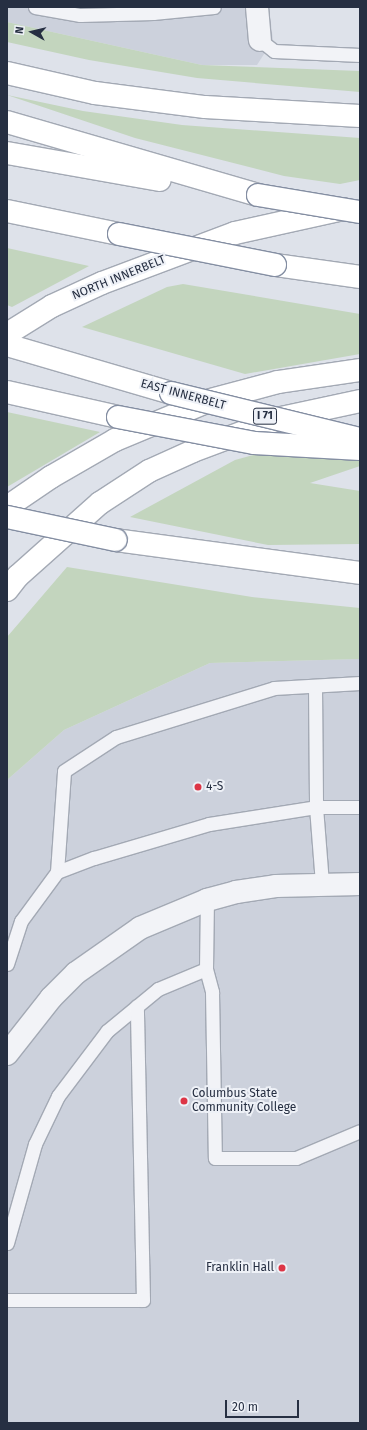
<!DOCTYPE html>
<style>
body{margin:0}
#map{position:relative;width:367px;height:1430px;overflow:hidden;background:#dee2ea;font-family:"Fira Sans",sans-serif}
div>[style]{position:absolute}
.built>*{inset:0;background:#ccd1dc}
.green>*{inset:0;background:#c3d5be}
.roads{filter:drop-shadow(1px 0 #a3a9b4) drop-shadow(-1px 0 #a3a9b4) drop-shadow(0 1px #a3a9b4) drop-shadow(0 -1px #a3a9b4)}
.service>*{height:13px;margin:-6.5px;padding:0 6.5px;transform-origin:6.5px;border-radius:6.5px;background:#f2f3f7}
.minor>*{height:22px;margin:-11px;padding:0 11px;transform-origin:11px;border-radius:11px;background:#f2f3f7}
.motorway>*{height:22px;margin:-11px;padding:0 11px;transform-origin:11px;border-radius:11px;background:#fff}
.bridges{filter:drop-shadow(1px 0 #848ea2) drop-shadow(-1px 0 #848ea2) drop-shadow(0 1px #848ea2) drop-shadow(0 -1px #848ea2)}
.motorway-bridge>*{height:22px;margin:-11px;padding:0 11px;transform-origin:11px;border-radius:11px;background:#fff}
.dots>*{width:11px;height:11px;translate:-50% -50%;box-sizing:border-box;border:2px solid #eef1f7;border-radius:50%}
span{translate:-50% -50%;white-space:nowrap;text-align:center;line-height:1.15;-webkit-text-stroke:4px #eef1f7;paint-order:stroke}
.shield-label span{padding:1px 3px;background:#eef1f7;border:1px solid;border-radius:3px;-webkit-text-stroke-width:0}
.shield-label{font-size:11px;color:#262f42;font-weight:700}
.street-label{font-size:12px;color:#262f42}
.poi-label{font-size:12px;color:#262f42}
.left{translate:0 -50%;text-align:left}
.right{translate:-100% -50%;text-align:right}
.frame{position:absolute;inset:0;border:8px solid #262f42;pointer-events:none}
.north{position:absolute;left:12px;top:12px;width:40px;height:40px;-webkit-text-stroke:3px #eef1f7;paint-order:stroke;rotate:278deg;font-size:11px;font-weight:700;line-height:16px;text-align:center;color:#262f42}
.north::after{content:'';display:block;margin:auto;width:14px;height:18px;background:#262f42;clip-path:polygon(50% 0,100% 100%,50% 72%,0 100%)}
.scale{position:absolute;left:225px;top:1400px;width:74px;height:18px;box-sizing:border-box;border:2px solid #262f42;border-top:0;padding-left:5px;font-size:12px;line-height:14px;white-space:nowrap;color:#262f42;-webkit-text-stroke:3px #eef1f7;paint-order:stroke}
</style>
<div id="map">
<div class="built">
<div style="clip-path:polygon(7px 7px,269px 7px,273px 40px,257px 65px,202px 65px,7px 22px)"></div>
<div style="clip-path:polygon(360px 659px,360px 1423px,7px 1423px,7px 780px,64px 730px,210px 663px)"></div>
</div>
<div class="green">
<div style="clip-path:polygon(7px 22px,202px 65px,360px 71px,360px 92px,197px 78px,89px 60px,7px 42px)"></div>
<div style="clip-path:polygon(7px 95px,83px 111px,182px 125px,360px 138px,360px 180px,340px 184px,284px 176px,135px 138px)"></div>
<div style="clip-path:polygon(7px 248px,89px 266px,12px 307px,7px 305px)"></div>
<div style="clip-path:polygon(183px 284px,360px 314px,360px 354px,245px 374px,82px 327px,167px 287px)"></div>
<div style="clip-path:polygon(7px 412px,100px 432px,7px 487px)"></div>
<div style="clip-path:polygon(360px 426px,360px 466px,310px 483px,360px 491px,360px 544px,268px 545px,130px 517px,235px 460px)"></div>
<div style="clip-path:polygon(67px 567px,252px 597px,360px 608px,360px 659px,210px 663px,64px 730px,7px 780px,7px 637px)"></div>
</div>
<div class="roads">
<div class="service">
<div style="left:35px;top:7px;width:46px;rotate:10.1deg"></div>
<div style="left:80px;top:15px;width:73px;rotate:-1.6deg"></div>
<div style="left:153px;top:13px;width:61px;rotate:-5.6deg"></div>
<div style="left:260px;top:40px;width:18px;rotate:38deg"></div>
<div style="left:274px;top:51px;width:86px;rotate:2.7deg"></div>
<div style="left:315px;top:686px;width:121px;rotate:89.5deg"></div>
<div style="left:316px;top:807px;width:77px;rotate:85.5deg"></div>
<div style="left:57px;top:872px;width:101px;rotate:-86deg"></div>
<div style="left:64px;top:771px;width:62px;rotate:-33.2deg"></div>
<div style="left:116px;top:737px;width:165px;rotate:-17.2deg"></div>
<div style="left:274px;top:688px;width:86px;rotate:-3.3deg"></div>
<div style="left:7px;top:964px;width:45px;rotate:-72deg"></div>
<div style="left:21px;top:921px;width:61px;rotate:-53.7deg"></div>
<div style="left:57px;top:872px;width:40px;rotate:-21deg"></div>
<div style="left:94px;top:858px;width:120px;rotate:-16.5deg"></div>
<div style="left:209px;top:824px;width:108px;rotate:-9deg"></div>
<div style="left:316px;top:807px;width:44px"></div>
<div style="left:206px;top:969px;width:24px;rotate:75deg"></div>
<div style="left:212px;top:992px;width:166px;rotate:89deg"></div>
<div style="left:215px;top:1158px;width:81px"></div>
<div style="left:296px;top:1158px;width:69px;rotate:-22.9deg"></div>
<div style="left:7px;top:1243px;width:103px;rotate:-74.2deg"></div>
<div style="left:35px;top:1144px;width:53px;rotate:-64.4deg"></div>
<div style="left:58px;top:1096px;width:81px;rotate:-53deg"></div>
<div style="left:107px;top:1031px;width:66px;rotate:-39.5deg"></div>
<div style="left:158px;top:989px;width:52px;rotate:-22.6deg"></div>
<div style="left:206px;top:969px;width:69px;rotate:-89.2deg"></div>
<div style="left:7px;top:1300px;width:136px"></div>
<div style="left:143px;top:1300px;width:294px;rotate:-91.2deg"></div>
</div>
<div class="minor">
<div style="left:257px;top:7px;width:33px;rotate:85deg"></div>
<div style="left:7px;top:1054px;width:71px;rotate:-51.8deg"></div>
<div style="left:51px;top:998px;width:35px;rotate:-45deg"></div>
<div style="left:76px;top:973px;width:78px;rotate:-35.1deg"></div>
<div style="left:140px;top:928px;width:73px;rotate:-22.7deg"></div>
<div style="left:207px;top:900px;width:30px;rotate:-15deg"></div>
<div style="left:236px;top:892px;width:40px;rotate:-8.5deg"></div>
<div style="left:276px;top:886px;width:84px;rotate:-1.4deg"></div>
</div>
<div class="motorway">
<div style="left:7px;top:73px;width:90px;rotate:12.8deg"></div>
<div style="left:95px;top:93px;width:111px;rotate:7.3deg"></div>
<div style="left:205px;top:107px;width:155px;rotate:3.3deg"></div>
<div style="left:7px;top:122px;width:261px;rotate:16.2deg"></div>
<div style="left:7px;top:153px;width:155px;rotate:10deg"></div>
<div style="left:7px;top:211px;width:114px;rotate:11.6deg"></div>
<div style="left:275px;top:265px;width:86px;rotate:8deg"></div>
<div style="left:7px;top:334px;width:53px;rotate:-31.9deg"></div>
<div style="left:52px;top:306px;width:55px;rotate:-24.7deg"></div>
<div style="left:102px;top:283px;width:142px;rotate:-20.6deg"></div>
<div style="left:235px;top:233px;width:111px;rotate:-12.5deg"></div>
<div style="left:7px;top:345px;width:171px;rotate:16.3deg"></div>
<div style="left:7px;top:392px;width:114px;rotate:12.7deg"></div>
<div style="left:7px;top:507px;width:53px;rotate:-34.3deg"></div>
<div style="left:51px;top:477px;width:74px;rotate:-30deg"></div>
<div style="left:115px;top:440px;width:104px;rotate:-22.6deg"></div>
<div style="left:211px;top:400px;width:69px;rotate:-15deg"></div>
<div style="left:278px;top:382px;width:83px;rotate:-8.3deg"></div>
<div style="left:116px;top:540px;width:246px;rotate:7.7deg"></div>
<div style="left:7px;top:590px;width:18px;rotate:-52deg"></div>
<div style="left:18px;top:576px;width:110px;rotate:-41.7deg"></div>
<div style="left:100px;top:503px;width:59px;rotate:-33.1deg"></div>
<div style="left:149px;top:471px;width:48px;rotate:-24.4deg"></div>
<div style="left:193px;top:451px;width:94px;rotate:-20.6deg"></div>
<div style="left:281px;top:418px;width:81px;rotate:-12.1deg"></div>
</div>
</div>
<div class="bridges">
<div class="motorway-bridge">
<div style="left:258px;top:195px;width:103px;rotate:9.5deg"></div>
<div style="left:119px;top:234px;width:159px;rotate:11.2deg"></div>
<div style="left:171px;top:393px;width:195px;rotate:13.7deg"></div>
<div style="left:118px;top:417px;width:138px;rotate:10.8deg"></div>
<div style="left:254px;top:443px;width:106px;rotate:3.2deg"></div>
<div style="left:7px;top:517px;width:111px;rotate:11.9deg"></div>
</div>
</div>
<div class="dots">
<div style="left:198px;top:787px;background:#dd3546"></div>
<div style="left:184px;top:1101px;background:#dd3546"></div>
<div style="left:282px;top:1268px;background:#dd3546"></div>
</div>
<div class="shield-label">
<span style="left:265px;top:416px">I 71</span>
</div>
<div class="street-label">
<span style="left:119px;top:278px;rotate:-22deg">NORTH INNERBELT</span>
<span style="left:183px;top:395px;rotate:15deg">EAST INNERBELT</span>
</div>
<div class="poi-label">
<span class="left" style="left:206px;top:787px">4-S</span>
<span class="left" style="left:192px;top:1101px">Columbus State<br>Community College</span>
<span class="right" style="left:274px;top:1268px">Franklin Hall</span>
</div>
<div class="frame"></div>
<div class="north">N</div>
<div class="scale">20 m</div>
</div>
